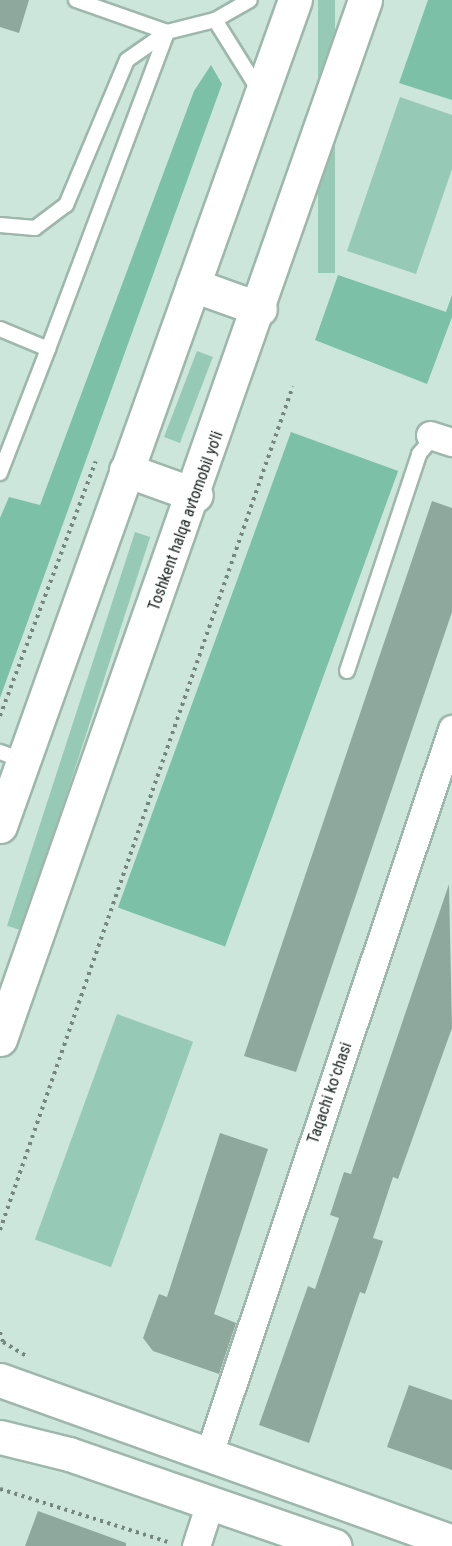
<!DOCTYPE html>
<meta charset="utf-8">
<style>
body{margin:0}
#map{position:relative;width:452px;height:1546px;overflow:hidden;background:#cce6db;font-family:"Roboto Condensed",sans-serif}
div>[style]{position:absolute}
.green>*{inset:0;background:#97cab6;transform-origin:0 0}
.forest>*{inset:0;background:#7cc0a7;transform-origin:0 0}
.building>*{inset:0;background:#8fa89d}
.path>*{height:4px;margin-top:-2px;transform-origin:0;background:repeating-linear-gradient(90deg,#74867f 0 3px,transparent 0 7.5px)}
.roads{filter:drop-shadow(2px 0 #9eb7ac) drop-shadow(-2px 0 #9eb7ac) drop-shadow(0 2px #9eb7ac) drop-shadow(0 -2px #9eb7ac)}
.lane>*{height:14px;margin:-7px;padding:0 7px;transform-origin:7px;border-radius:7px;background:#fff}
.street>*{height:27px;margin:-13.5px;padding:0 13.5px;transform-origin:13.5px;border-radius:13.5px;background:#fff}
.secondary>*{height:33px;margin:-16.5px;padding:0 16.5px;transform-origin:16.5px;border-radius:16.5px;background:#fff}
.highway>*{height:33px;margin:-16.5px;padding:0 16.5px;transform-origin:16.5px;border-radius:16.5px;background:#fff}
span{translate:-50% -50%;white-space:nowrap;text-align:center;line-height:1.15;-webkit-text-stroke:5px #fff;paint-order:stroke}
.street-label{font-size:16px;color:#18221e}
</style>
<div id="map">
<div class="green">
<div style="left:318px;top:0;width:17px;height:273px"></div>
<div style="clip-path:polygon(400px 97px,452px 115px,452px 169px,416px 274px,347px 251px)"></div>
<div style="left:197px;top:351px;width:17px;height:92px;rotate:21deg"></div>
<div style="left:135px;top:532px;width:16px;height:414px;rotate:18deg"></div>
<div style="left:117px;top:1014px;width:81px;height:240px;rotate:20deg"></div>
</div>
<div class="forest">
<div style="clip-path:polygon(428px 0,452px 0,452px 100px,399px 83px)"></div>
<div style="clip-path:polygon(211px 65px,222px 84px,0 698px,0 518px,9px 497px,40px 505px,194px 91px)"></div>
<div style="clip-path:polygon(338px 275px,446px 312px,452px 295px,452px 317px,427px 384px,315px 340px)"></div>
<div style="left:291px;top:432px;width:114px;height:506px;rotate:20deg"></div>
</div>
<div class="building">
<div style="clip-path:polygon(0 0,29px 0,19px 33px,0 27px)"></div>
<div style="clip-path:polygon(432px 501px,452px 508px,452px 612px,296px 1072px,244px 1056px)"></div>
<div style="clip-path:polygon(449px 884px,452px 1028px,398px 1179px,393px 1177px,373px 1238px,383px 1241px,365px 1294px,360px 1292px,309px 1443px,259px 1425px,308px 1286px,315px 1289px,339px 1218px,330px 1215px,344px 1172px,351px 1174px)"></div>
<div style="clip-path:polygon(220px 1133px,268px 1149px,214px 1314px,236px 1323px,219px 1374px,153px 1351px,143px 1338px,159px 1294px,167px 1297px)"></div>
<div style="clip-path:polygon(409px 1385px,452px 1400px,452px 1470px,387px 1447px)"></div>
<div style="clip-path:polygon(38px 1511px,126px 1543px,126px 1546px,25px 1546px)"></div>
</div>
<div class="path">
<div style="left:0;top:716px;width:272px;rotate:-69.4deg"></div>
<div style="left:0;top:1230px;width:893px;rotate:-70.86deg"></div>
<div style="left:0;top:1332px;width:10px;rotate:73deg"></div>
<div style="left:3px;top:1342px;width:26px;rotate:31deg"></div>
<div style="left:0;top:1489px;width:179px;rotate:17.5deg"></div>
</div>
<div class="roads">
<div class="lane">
<div style="left:76px;top:0;width:96px;rotate:19.4deg"></div>
<div style="left:215px;top:20px;width:85px;rotate:58deg"></div>
<div style="left:0;top:225px;width:35px;rotate:5deg"></div>
<div style="left:35px;top:228px;width:39px;rotate:-37deg"></div>
<div style="left:66px;top:205px;width:157px;rotate:-67.2deg"></div>
<div style="left:127px;top:60px;width:49px;rotate:-35deg"></div>
<div style="left:0;top:329px;width:52px;rotate:22.6deg"></div>
<div style="left:48px;top:349px;width:339px;rotate:-69.4deg"></div>
<div style="left:167px;top:32px;width:49px;rotate:-14deg"></div>
<div style="left:215px;top:20px;width:40px;rotate:-29.7deg"></div>
<div style="left:0;top:473px;width:133px;rotate:-68.8deg"></div>
<div style="left:347px;top:671px;width:229px;rotate:-71.6deg"></div>
<div style="left:419px;top:454px;width:23px;rotate:-50deg"></div>
<div style="left:0;top:752px;width:23px;rotate:20deg"></div>
</div>
<div class="street">
<div style="left:430px;top:435px;width:23px;rotate:18deg"></div>
<div style="left:208px;top:1457px;width:768px;rotate:-71.47deg"></div>
<div style="left:196px;top:1546px;width:45px;rotate:-72deg"></div>
</div>
<div class="secondary">
<div style="left:0;top:1380px;width:480px;rotate:19.7deg"></div>
<div style="left:0;top:1437px;width:71px;rotate:13.8deg"></div>
<div style="left:69px;top:1454px;width:281px;rotate:19.1deg"></div>
</div>
<div class="highway">
<div style="left:193px;top:285px;width:71px;rotate:19.7deg"></div>
<div style="left:126px;top:470px;width:74px;rotate:19.7deg"></div>
<div style="left:0;top:826px;width:877px;rotate:-70.35deg"></div>
<div style="left:0;top:1039px;width:1101px;rotate:-70.64deg"></div>
</div>
</div>
<div class="street-label">
<span style="left:186px;top:521px;rotate:-70deg">Toshkent halqa avtomobil yo'li</span>
<span style="left:330px;top:1093px;rotate:-71deg">Taqachi koʻchasi</span>
</div>
</div>
